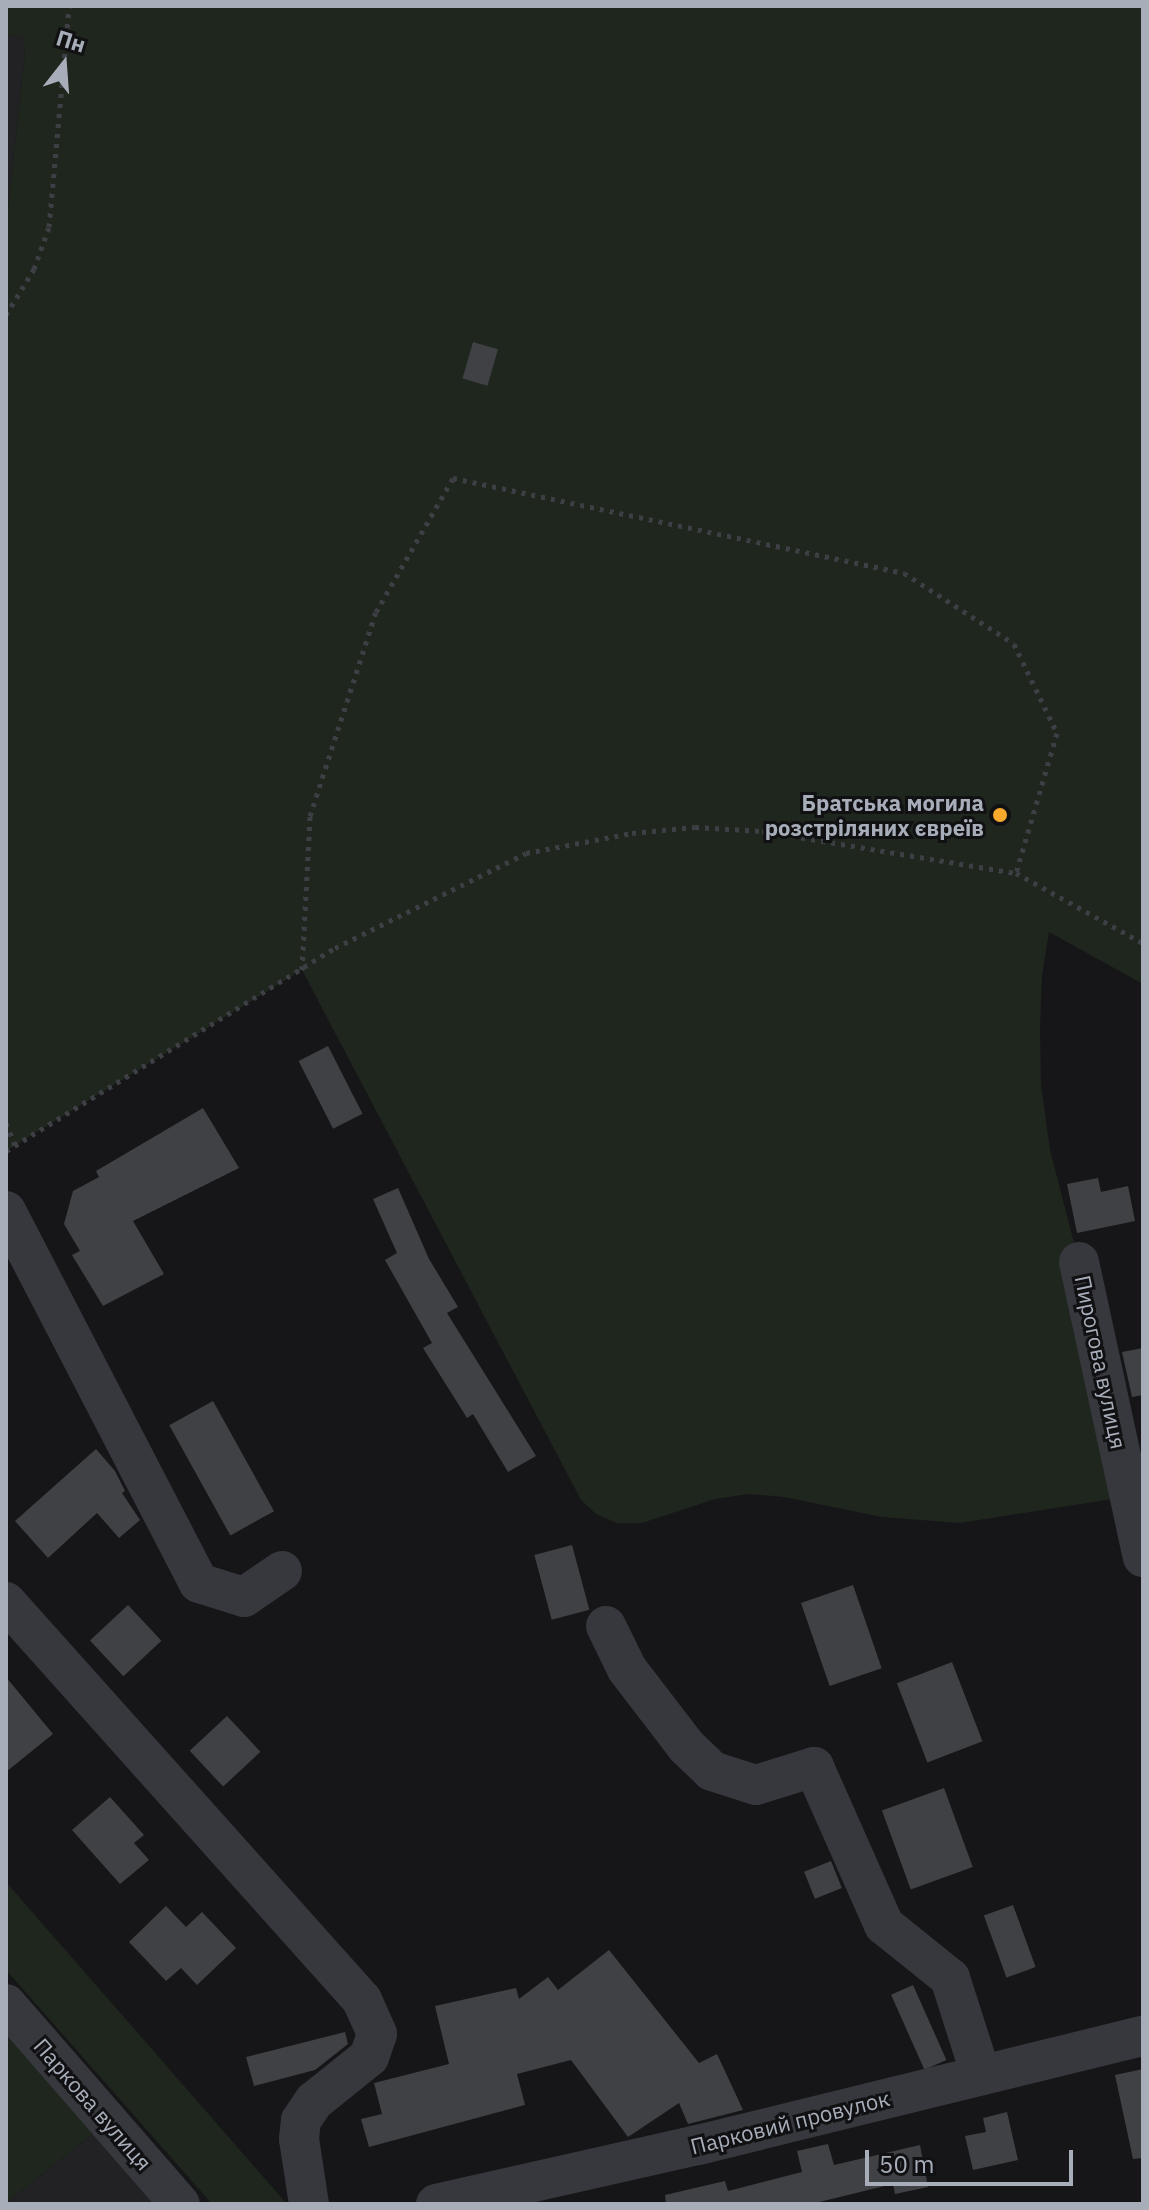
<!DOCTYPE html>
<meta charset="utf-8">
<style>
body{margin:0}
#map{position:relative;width:1149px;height:2210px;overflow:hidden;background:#161618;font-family:"IBM Plex Sans",sans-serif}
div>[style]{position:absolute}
.built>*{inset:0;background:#222225}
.green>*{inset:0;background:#1e261e}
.building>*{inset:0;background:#404145;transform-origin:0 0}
.path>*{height:5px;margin-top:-2.5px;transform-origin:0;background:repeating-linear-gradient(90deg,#3d3f44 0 4px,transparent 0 10px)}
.minor>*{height:40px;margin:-20px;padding:0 20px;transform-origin:20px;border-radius:20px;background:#37383d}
.dots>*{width:22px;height:22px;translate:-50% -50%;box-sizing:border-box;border:4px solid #111113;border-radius:50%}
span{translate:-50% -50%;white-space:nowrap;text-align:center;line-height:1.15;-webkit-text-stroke:6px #111113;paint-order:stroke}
.poi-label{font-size:22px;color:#a7aeb9;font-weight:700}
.right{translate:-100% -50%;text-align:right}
.street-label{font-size:22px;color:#a7aeb9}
.frame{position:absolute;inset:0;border:8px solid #a7aeb9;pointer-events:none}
.north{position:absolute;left:24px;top:24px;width:80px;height:80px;-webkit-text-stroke:6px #111113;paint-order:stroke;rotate:17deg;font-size:22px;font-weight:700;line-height:32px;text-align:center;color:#a7aeb9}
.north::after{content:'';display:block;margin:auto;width:28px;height:36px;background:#a7aeb9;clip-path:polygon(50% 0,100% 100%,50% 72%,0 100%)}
.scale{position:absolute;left:865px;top:2150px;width:208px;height:36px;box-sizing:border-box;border:4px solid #a7aeb9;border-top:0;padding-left:10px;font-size:24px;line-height:28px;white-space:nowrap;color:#a7aeb9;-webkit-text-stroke:6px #111113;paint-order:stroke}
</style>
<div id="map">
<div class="built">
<div style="clip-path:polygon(6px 35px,23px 36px,25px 52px,6px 227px)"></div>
<div style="clip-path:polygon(95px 2132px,156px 2204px,6px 2204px,6px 2203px)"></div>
</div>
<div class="green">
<div style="clip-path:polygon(6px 6px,1143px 6px,1143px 984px,1049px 932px,1042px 976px,1040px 1027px,1041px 1084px,1050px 1150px,1079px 1262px,1131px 1496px,960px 1523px,882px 1517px,784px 1497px,749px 1494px,715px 1499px,642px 1523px,617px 1523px,596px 1514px,581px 1500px,302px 970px,6px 1151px,6px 227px,25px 52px,23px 36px,6px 35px)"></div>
<div style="clip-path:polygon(6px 1883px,6px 1882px,287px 2204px,212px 2204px,6px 1970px)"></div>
<div style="clip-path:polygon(6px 2004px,95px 2132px,6px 2203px)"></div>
</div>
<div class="building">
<div style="left:473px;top:342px;width:26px;height:38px;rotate:16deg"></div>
<div style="left:328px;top:1046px;width:76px;height:33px;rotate:63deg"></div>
<div style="clip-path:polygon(203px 1108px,239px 1168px,133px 1221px,164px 1274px,103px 1306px,72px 1255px,80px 1251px,64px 1224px,73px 1191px,99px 1177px,96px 1171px)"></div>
<div style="clip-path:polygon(1098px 1178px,1101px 1192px,1128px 1186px,1135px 1221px,1077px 1233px,1067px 1184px)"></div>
<div style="clip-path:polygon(398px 1188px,429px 1259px,458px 1307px,447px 1313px,536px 1456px,508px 1472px,473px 1414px,467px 1418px,423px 1348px,432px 1343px,385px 1260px,397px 1253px,373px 1199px)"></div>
<div style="clip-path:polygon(1143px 1348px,1143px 1395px,1132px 1397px,1122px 1352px)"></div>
<div style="left:213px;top:1401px;width:126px;height:50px;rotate:61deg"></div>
<div style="clip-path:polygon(96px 1449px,115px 1471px,125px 1491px,122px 1493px,140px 1520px,119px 1538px,97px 1513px,48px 1558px,15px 1521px)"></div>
<div style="left:572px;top:1545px;width:67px;height:39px;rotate:75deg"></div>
<div style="left:853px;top:1585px;width:88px;height:55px;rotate:71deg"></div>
<div style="left:128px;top:1605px;width:49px;height:52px;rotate:47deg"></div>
<div style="left:952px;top:1662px;width:85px;height:59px;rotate:69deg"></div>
<div style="clip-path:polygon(6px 1677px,53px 1734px,6px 1772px)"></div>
<div style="left:227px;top:1716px;width:49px;height:51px;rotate:47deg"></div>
<div style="left:944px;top:1788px;width:84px;height:66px;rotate:70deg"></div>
<div style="clip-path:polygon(110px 1797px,144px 1835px,134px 1843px,149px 1860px,120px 1884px,72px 1830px)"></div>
<div style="left:831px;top:1861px;width:29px;height:29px;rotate:68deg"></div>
<div style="left:1013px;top:1905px;width:66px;height:31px;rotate:70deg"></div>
<div style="clip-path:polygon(166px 1906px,186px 1927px,202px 1912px,236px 1948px,197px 1985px,181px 1968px,166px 1981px,129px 1942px)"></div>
<div style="clip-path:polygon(609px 1950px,699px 2063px,717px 2054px,743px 2110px,688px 2124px,679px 2103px,628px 2137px,571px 2060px,517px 2074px,525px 2105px,369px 2147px,361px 2119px,382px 2114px,374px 2083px,449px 2064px,435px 2006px,516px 1988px,519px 1999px,548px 1977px,558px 1990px)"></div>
<div style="left:913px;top:1985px;width:82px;height:24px;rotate:66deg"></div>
<div style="clip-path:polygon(345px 2032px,348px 2044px,315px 2070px,254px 2086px,246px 2057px)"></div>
<div style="clip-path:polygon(1143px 2069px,1143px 2158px,1133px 2159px,1115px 2075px)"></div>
<div style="clip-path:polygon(1007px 2112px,1018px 2160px,973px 2170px,965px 2136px,986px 2132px,983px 2118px)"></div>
<div style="clip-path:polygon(828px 2144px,834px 2165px,920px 2145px,928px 2187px,895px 2194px,893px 2184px,811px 2204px,666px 2204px,665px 2195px,725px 2181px,728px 2191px,802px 2172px,797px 2151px)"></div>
</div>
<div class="path">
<div style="left:6px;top:315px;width:54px;rotate:-58.7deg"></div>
<div style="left:34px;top:269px;width:45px;rotate:-70.3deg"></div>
<div style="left:49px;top:227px;width:222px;rotate:-84.8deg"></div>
<div style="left:302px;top:970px;width:154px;rotate:-87deg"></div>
<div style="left:310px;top:816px;width:214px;rotate:-72.1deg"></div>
<div style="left:376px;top:612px;width:155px;rotate:-60.1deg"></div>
<div style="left:453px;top:478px;width:461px;rotate:11.9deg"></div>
<div style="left:904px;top:573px;width:131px;rotate:32.8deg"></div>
<div style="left:1014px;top:644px;width:99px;rotate:64.2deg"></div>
<div style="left:1057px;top:733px;width:146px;rotate:106.3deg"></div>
<div style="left:6px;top:1123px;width:24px;rotate:68deg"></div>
<div style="left:6px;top:1151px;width:387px;rotate:-31.7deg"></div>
<div style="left:335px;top:948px;width:213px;rotate:-26.4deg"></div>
<div style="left:526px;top:853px;width:108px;rotate:-10.7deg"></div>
<div style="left:632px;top:833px;width:63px;rotate:-5.4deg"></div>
<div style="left:695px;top:827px;width:67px;rotate:3.4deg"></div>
<div style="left:762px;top:831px;width:257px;rotate:9.4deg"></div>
<div style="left:1016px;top:873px;width:145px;rotate:28.9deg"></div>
</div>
<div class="minor">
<div style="left:6px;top:1211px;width:419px;rotate:62.6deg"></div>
<div style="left:199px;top:1583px;width:47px;rotate:17.3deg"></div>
<div style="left:244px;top:1597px;width:46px;rotate:-34.4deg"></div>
<div style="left:1079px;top:1262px;width:302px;rotate:77.8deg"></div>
<div style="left:6px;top:1602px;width:534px;rotate:48.19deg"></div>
<div style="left:362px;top:2000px;width:37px;rotate:66deg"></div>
<div style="left:377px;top:2034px;width:24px;rotate:109deg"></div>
<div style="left:369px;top:2057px;width:70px;rotate:141.3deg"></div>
<div style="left:314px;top:2101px;width:23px;rotate:124deg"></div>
<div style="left:301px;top:2120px;width:19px;rotate:96deg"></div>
<div style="left:299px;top:2139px;width:66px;rotate:81.3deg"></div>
<div style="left:606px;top:1626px;width:48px;rotate:64deg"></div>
<div style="left:627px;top:1669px;width:97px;rotate:52.5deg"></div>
<div style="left:686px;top:1746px;width:36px;rotate:44deg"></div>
<div style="left:712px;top:1771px;width:46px;rotate:17.7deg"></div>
<div style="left:756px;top:1785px;width:61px;rotate:-17.2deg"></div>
<div style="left:814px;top:1767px;width:173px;rotate:66.1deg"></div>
<div style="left:884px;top:1925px;width:85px;rotate:38.8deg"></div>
<div style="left:950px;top:1978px;width:102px;rotate:72.3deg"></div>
<div style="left:6px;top:2004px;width:265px;rotate:49deg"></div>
<div style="left:436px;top:2204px;width:269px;rotate:-12.7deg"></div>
<div style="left:698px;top:2145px;width:458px;rotate:-13.8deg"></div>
</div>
<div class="dots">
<div style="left:1000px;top:815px;background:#f9aa2d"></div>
</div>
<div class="poi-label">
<span class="right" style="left:984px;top:815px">Братська могила<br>розстріляних євреїв</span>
</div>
<div class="street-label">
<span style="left:1101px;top:1362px;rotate:78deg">Пирогова вулиця</span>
<span style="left:93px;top:2104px;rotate:49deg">Паркова вулиця</span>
<span style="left:790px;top:2122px;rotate:-14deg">Парковий провулок</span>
</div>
<div class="frame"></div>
<div class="north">Пн</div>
<div class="scale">50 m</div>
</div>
